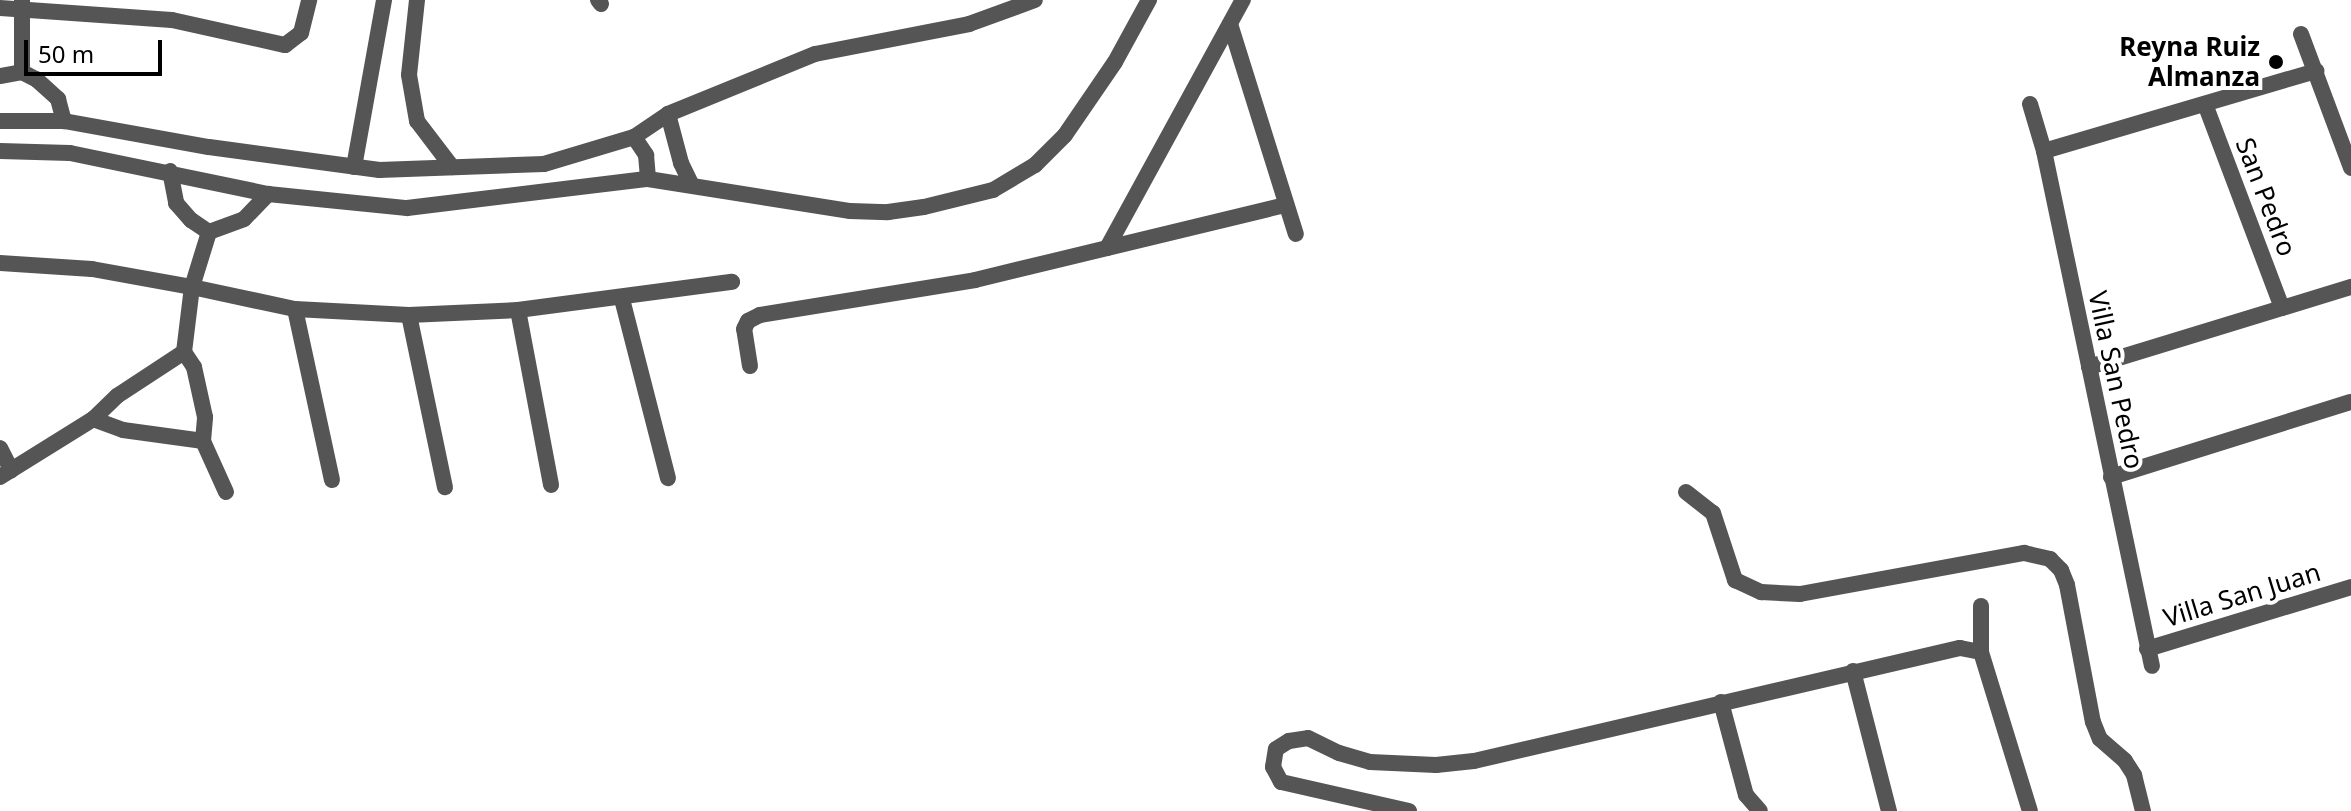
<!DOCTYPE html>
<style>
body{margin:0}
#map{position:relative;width:2351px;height:811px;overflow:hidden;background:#fff;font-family:"Noto Sans",sans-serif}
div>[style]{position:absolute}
.minor>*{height:16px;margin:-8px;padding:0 8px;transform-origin:8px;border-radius:8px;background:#555}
.dots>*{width:22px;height:22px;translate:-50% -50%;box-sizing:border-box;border:4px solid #fff;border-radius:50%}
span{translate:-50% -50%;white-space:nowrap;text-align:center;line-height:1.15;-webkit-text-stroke:8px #fff;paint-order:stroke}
.poi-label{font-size:26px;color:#000;font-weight:700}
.right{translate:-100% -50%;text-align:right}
.street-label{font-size:26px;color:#000}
.scale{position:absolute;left:24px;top:40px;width:138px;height:36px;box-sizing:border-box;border:4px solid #000;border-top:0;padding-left:10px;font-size:24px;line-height:28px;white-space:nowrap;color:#000;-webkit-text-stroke:6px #fff;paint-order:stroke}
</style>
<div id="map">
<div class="minor">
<div style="left:417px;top:0;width:75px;rotate:96.1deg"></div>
<div style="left:409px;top:75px;width:47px;rotate:80.1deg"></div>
<div style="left:417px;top:121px;width:58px;rotate:52.7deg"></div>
<div style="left:598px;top:0;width:5px;rotate:53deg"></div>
<div style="left:0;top:8px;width:172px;rotate:4deg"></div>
<div style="left:172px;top:20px;width:116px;rotate:12.5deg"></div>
<div style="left:285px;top:45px;width:20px;rotate:-37deg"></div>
<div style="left:301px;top:33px;width:34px;rotate:-76deg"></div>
<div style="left:1230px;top:24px;width:220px;rotate:72.6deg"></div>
<div style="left:2301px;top:34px;width:143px;rotate:69.5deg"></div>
<div style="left:22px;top:72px;width:72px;rotate:-90deg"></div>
<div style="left:0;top:76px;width:22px;rotate:-10deg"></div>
<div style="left:22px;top:72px;width:16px;rotate:27deg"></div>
<div style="left:36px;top:79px;width:30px;rotate:42deg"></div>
<div style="left:58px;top:99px;width:23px;rotate:75deg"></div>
<div style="left:2030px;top:104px;width:49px;rotate:73.4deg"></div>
<div style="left:2044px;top:151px;width:526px;rotate:78.16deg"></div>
<div style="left:2205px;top:104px;width:218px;rotate:69.3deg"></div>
<div style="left:668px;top:114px;width:51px;rotate:75.1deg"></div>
<div style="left:681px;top:163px;width:25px;rotate:64deg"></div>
<div style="left:0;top:121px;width:64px"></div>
<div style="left:64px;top:121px;width:147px;rotate:10.2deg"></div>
<div style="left:209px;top:147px;width:172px;rotate:7.7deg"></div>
<div style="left:379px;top:170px;width:165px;rotate:-2.1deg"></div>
<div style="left:544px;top:164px;width:94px;rotate:-16.7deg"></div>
<div style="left:634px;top:137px;width:41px;rotate:-34.1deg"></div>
<div style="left:668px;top:114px;width:159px;rotate:-22.2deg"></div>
<div style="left:815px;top:54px;width:157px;rotate:-11deg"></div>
<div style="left:969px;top:24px;width:70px;rotate:-20deg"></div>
<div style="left:634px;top:137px;width:22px;rotate:56deg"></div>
<div style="left:646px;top:155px;width:24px;rotate:85deg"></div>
<div style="left:0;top:151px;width:70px;rotate:1.6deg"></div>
<div style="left:70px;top:153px;width:202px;rotate:11.7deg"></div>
<div style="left:268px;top:194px;width:140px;rotate:5.8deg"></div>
<div style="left:407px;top:208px;width:243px;rotate:-6.9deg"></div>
<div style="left:648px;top:179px;width:205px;rotate:9deg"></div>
<div style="left:850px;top:211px;width:38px;rotate:2deg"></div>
<div style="left:888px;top:212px;width:36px;rotate:-8deg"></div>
<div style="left:924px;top:207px;width:71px;rotate:-13.8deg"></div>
<div style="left:993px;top:190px;width:49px;rotate:-30.8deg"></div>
<div style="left:1035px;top:165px;width:42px;rotate:-45deg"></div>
<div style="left:1065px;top:135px;width:88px;rotate:-55.6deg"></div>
<div style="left:1115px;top:62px;width:71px;rotate:-61.3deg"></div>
<div style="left:2044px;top:151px;width:284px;rotate:-16.4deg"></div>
<div style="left:354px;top:167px;width:170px;rotate:-79.8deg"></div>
<div style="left:170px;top:171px;width:33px;rotate:79deg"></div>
<div style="left:176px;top:203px;width:23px;rotate:49deg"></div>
<div style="left:191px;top:220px;width:22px;rotate:34deg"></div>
<div style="left:209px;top:232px;width:37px;rotate:-20deg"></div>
<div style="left:244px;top:219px;width:35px;rotate:-46deg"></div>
<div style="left:1107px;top:248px;width:283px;rotate:-61.3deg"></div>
<div style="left:0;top:263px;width:92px;rotate:3.7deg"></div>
<div style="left:92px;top:269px;width:102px;rotate:10.2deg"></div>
<div style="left:192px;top:287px;width:58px;rotate:-72.8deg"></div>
<div style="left:622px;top:299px;width:185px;rotate:75.6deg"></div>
<div style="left:295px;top:309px;width:175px;rotate:77.8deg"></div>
<div style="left:518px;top:310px;width:178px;rotate:79.3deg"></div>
<div style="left:409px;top:315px;width:176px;rotate:78.2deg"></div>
<div style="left:184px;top:352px;width:80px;rotate:146.7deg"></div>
<div style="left:117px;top:396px;width:33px;rotate:136deg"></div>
<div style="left:93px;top:419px;width:32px;rotate:20deg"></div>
<div style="left:123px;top:430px;width:81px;rotate:7.8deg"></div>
<div style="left:750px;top:366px;width:37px;rotate:-99deg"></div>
<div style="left:744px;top:329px;width:9px;rotate:-63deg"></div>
<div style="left:748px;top:321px;width:13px;rotate:-27deg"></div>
<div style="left:760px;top:315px;width:218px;rotate:-9.2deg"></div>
<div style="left:975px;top:280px;width:320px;rotate:-13.6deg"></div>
<div style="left:2089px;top:367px;width:274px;rotate:-17deg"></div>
<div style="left:0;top:448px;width:25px;rotate:63deg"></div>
<div style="left:0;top:477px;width:110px;rotate:-31.9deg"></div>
<div style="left:2111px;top:477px;width:251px;rotate:-17.4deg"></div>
<div style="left:226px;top:492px;width:56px;rotate:-114.3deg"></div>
<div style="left:203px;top:441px;width:24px;rotate:-85deg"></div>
<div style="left:205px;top:417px;width:51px;rotate:-102.4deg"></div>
<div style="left:194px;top:367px;width:18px;rotate:-124deg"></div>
<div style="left:184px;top:352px;width:65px;rotate:-83deg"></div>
<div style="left:192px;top:287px;width:105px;rotate:12.1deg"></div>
<div style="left:295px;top:309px;width:114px;rotate:3deg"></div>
<div style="left:409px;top:315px;width:109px;rotate:-2.6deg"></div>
<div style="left:518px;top:310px;width:216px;rotate:-7.5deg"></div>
<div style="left:1686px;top:492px;width:34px;rotate:38deg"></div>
<div style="left:1713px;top:513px;width:71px;rotate:71.8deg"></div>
<div style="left:1735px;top:580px;width:29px;rotate:25deg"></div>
<div style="left:1761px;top:592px;width:39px;rotate:3deg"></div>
<div style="left:1800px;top:594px;width:228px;rotate:-10.4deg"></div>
<div style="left:2024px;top:553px;width:27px;rotate:13deg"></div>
<div style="left:2050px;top:559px;width:16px;rotate:45deg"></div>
<div style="left:2061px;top:570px;width:16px;rotate:68deg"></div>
<div style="left:2067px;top:585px;width:139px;rotate:79.3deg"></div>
<div style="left:2093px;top:722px;width:18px;rotate:68deg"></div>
<div style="left:2100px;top:739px;width:33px;rotate:41deg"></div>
<div style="left:2125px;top:761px;width:17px;rotate:57deg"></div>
<div style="left:2134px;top:775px;width:37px;rotate:76deg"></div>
<div style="left:1981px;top:606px;width:46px;rotate:90deg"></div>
<div style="left:1981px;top:652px;width:166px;rotate:72.9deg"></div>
<div style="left:2147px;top:649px;width:213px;rotate:-16.9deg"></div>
<div style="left:1853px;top:671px;width:145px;rotate:75.6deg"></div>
<div style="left:1721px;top:702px;width:96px;rotate:75deg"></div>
<div style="left:1746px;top:795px;width:21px;rotate:49deg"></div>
<div style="left:1409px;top:811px;width:131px;rotate:-167.2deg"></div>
<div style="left:1281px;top:782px;width:17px;rotate:-118deg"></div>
<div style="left:1273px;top:767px;width:18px;rotate:-81deg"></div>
<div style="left:1276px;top:749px;width:15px;rotate:-32deg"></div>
<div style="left:1289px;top:741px;width:19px;rotate:-9deg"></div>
<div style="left:1308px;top:738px;width:34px;rotate:26deg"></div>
<div style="left:1339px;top:753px;width:32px;rotate:16deg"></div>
<div style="left:1370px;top:762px;width:66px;rotate:2.6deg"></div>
<div style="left:1436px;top:765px;width:38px;rotate:-6deg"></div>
<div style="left:1474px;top:761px;width:499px;rotate:-13.1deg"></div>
<div style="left:1960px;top:648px;width:21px;rotate:11deg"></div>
</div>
<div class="dots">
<div style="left:2276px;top:62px;background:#000"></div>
</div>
<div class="poi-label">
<span class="right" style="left:2260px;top:62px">Reyna Ruiz<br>Almanza</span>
</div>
<div class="street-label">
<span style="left:2266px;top:197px;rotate:69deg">San Pedro</span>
<span style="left:2116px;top:380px;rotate:78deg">Villa San Pedro</span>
<span style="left:2242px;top:595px;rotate:-17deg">Villa San Juan</span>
</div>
<div class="scale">50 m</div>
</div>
